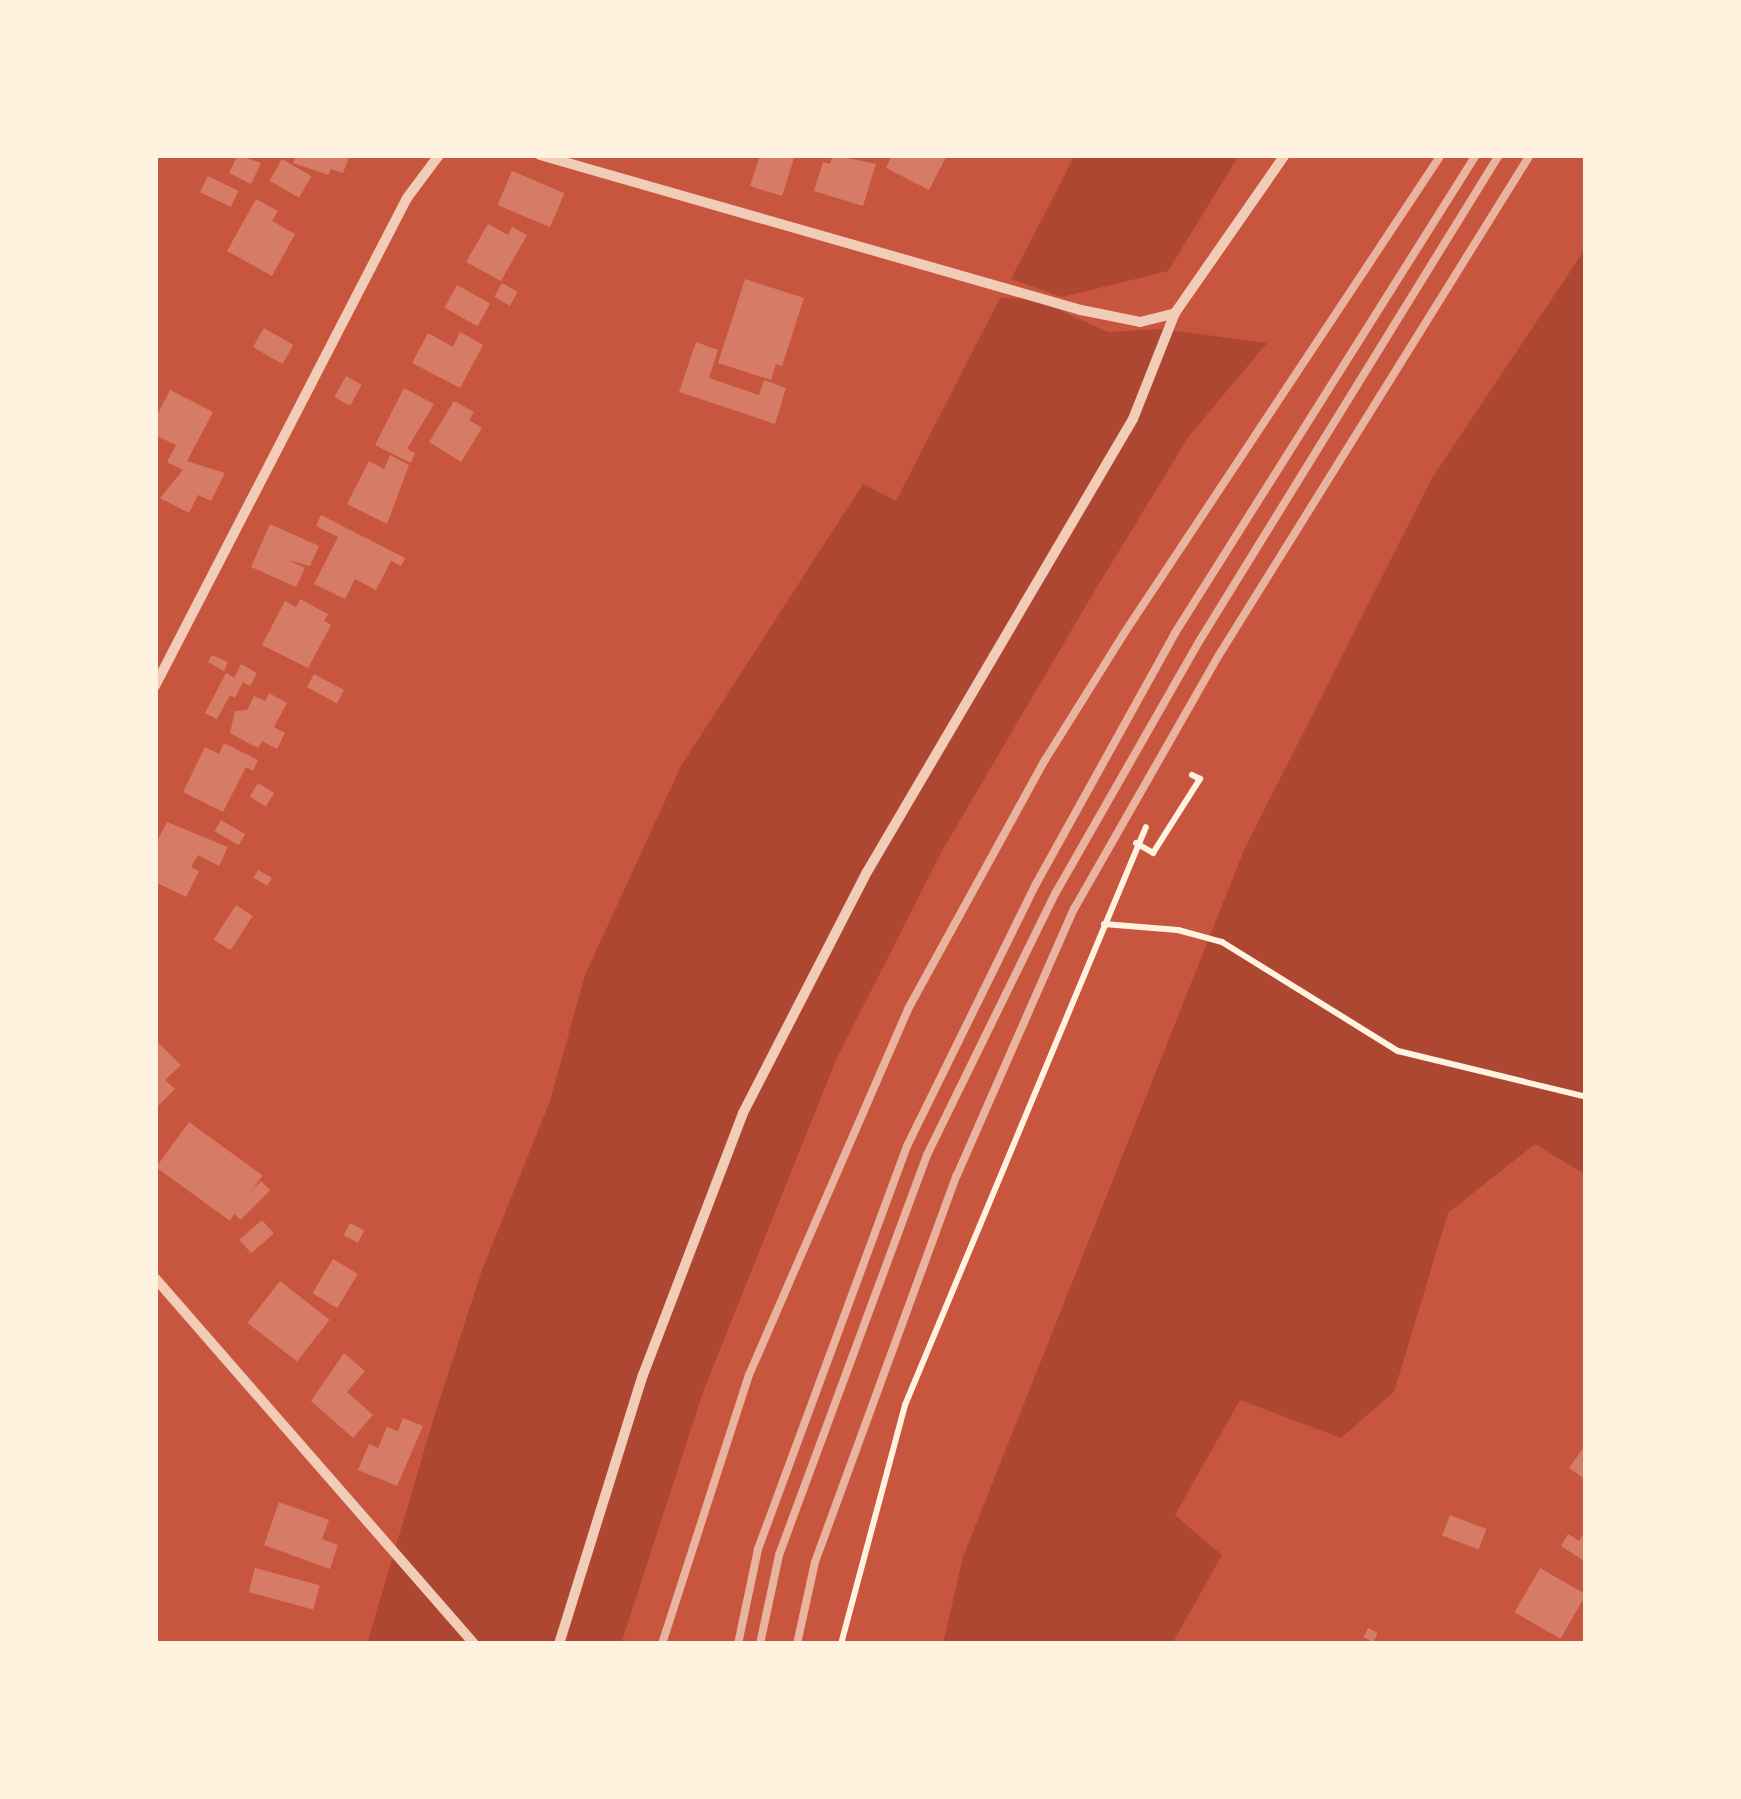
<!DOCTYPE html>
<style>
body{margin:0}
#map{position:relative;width:1741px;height:1799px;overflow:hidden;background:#c8553d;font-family:Barlow,sans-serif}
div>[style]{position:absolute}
.green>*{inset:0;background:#ae4732}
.building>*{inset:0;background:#d67c66;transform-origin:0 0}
.path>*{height:6px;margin:-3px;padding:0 3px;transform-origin:3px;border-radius:3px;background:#fff3e0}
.minor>*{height:10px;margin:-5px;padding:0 5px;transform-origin:5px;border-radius:5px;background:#f1ccb7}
.rail>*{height:8px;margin:-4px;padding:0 4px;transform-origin:4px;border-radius:4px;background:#e9b49f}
span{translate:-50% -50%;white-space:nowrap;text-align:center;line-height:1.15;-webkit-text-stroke:10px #fff3e0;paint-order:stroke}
.frame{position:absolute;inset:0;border:158px solid #fff3e0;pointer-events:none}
</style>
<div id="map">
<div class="green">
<div style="clip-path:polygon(1075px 155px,1239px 155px,1168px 271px,1062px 297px,1011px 279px)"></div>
<div style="clip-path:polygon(1586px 248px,1586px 1175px,1535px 1144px,1448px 1213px,1394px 1392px,1341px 1438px,1240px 1400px,1175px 1515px,1222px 1555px,1172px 1644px,943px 1644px,963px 1557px,1244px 850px,1432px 478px)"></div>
<div style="clip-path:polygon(1000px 298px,1035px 299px,1108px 332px,1161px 329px,1267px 343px,1189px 436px,1091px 597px,942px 851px,836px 1060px,703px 1392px,621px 1644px,367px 1644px,435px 1414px,482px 1270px,550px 1101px,585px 975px,681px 766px,863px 484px,896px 501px)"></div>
</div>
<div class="building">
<div style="clip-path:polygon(238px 155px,261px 163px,251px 184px,229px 173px)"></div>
<div style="clip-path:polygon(296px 155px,350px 155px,343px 173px,331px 169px,328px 175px,293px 163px)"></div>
<div style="clip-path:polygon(760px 155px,795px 155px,782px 196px,750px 186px)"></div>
<div style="clip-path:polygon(833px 155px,876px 164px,863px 206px,814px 191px,823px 162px,830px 164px)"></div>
<div style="clip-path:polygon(892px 155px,947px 155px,929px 190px,886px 168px)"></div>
<div style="left:282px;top:159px;width:34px;height:25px;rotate:30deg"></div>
<div style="left:512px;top:171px;width:57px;height:37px;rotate:23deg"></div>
<div style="left:208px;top:176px;width:34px;height:18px;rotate:26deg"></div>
<div style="clip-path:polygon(256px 199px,278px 211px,272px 221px,295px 234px,272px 276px,227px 251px)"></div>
<div style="clip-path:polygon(488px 224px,508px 235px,512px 227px,527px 235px,501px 281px,466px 262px)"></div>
<div style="clip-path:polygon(745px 279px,804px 298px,782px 366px,776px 364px,771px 380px,718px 363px)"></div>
<div style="left:502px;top:283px;width:18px;height:16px;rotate:29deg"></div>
<div style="left:457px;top:285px;width:38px;height:26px;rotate:29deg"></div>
<div style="left:264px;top:328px;width:34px;height:22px;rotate:30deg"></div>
<div style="clip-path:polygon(460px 332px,483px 345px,460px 388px,412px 363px,428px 333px,453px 347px)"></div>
<div style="clip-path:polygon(696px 342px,718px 350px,709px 378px,759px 395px,764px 380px,786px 388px,775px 424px,679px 392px)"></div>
<div style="left:346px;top:376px;width:18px;height:24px;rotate:29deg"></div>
<div style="clip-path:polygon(404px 388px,434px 404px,407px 449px,415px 453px,411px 463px,375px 445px)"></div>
<div style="clip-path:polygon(170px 390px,213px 412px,187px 461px,225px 473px,211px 501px,198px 495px,189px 513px,160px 498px,183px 470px,167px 462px,176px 445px,155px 435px,155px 419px)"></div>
<div style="clip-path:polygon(454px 401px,474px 412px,469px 420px,482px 428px,461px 462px,429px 442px)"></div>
<div style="clip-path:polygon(390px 455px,409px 465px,387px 524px,347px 504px,369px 461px,384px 469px)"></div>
<div style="clip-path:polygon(321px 515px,405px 558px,401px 566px,391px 561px,376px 590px,355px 579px,345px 599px,314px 584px,338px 537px,316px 526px)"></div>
<div style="clip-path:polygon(270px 524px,319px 546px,310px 566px,288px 560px,305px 568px,296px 587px,251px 567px)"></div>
<div style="clip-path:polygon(300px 599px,328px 614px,324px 621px,331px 625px,308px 668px,262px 645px,285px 601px,296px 607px)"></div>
<div style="clip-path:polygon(212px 655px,228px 662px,224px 671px,208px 662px)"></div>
<div style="clip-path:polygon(241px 664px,257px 673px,250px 686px,243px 682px,235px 698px,230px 695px,217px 719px,205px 713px,226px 673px,234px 678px)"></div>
<div style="left:314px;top:674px;width:34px;height:15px;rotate:28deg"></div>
<div style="clip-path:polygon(269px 693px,287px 703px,274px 727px,285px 733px,277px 749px,262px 741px,258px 748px,230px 733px,235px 711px,247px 710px,254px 696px,265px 701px)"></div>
<div style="clip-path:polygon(224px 743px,258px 760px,253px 771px,246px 767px,223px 812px,183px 792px,205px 747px,219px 754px)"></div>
<div style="left:258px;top:783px;width:19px;height:16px;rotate:32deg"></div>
<div style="left:221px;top:820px;width:28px;height:13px;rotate:30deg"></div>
<div style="clip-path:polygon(167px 822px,228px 847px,219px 866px,198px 855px,191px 867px,199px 871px,186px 897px,155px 882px,155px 845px)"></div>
<div style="left:258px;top:870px;width:16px;height:9px;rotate:30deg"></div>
<div style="left:236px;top:905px;width:20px;height:41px;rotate:33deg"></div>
<div style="clip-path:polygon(155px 1040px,181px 1065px,165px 1080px,175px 1089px,155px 1109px)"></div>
<div style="left:189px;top:1122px;width:91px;height:56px;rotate:36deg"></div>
<div style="left:261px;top:1181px;width:13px;height:42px;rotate:45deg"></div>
<div style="left:262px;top:1220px;width:18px;height:30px;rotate:49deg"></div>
<div style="left:350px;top:1223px;width:16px;height:14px;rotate:27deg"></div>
<div style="left:333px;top:1259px;width:29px;height:40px;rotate:31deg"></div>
<div style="left:280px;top:1281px;width:63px;height:53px;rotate:38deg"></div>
<div style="clip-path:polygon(344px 1353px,365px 1371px,347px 1392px,373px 1415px,353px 1438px,311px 1401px)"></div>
<div style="clip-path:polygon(403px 1418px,423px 1426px,397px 1486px,358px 1470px,369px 1444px,378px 1448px,387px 1427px,398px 1431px)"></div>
<div style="clip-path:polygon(1586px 1444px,1586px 1480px,1569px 1468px)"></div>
<div style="clip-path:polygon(279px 1502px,329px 1520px,322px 1539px,338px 1545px,330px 1569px,264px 1545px)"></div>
<div style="left:1450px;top:1515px;width:39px;height:22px;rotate:21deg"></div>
<div style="clip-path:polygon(1586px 1529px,1586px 1562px,1561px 1546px,1568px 1534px,1579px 1541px)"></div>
<div style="left:255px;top:1568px;width:67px;height:25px;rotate:15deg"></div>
<div style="left:1540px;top:1568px;width:53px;height:51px;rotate:30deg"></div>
<div style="left:1368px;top:1628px;width:11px;height:10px;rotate:27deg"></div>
</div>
<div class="path">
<div style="left:1136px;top:843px;width:20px;rotate:30deg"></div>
<div style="left:1153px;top:853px;width:88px;rotate:-57.6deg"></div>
<div style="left:1200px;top:779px;width:9px;rotate:-153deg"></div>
<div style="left:1104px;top:924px;width:74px;rotate:4.6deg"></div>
<div style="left:1178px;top:930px;width:46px;rotate:15.3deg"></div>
<div style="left:1222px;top:942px;width:207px;rotate:31.8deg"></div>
<div style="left:1398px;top:1051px;width:194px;rotate:13.7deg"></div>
<div style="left:841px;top:1644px;width:247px;rotate:-75deg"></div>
<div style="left:905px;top:1405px;width:626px;rotate:-67.37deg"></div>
</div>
<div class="minor">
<div style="left:540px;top:155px;width:563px;rotate:15.99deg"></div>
<div style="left:1081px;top:310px;width:60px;rotate:11.5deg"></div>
<div style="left:1140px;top:322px;width:36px;rotate:-14deg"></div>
<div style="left:155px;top:686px;width:549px;rotate:-62.69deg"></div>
<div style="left:407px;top:198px;width:54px;rotate:-53.3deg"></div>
<div style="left:155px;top:1278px;width:486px;rotate:48.9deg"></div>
<div style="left:559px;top:1644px;width:282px;rotate:-72.7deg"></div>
<div style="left:643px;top:1375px;width:280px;rotate:-69.1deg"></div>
<div style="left:743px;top:1113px;width:271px;rotate:-62.8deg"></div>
<div style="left:867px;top:872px;width:525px;rotate:-59.58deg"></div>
<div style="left:1133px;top:419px;width:114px;rotate:-68.4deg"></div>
<div style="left:1175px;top:313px;width:193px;rotate:-55.2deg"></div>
</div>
<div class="rail">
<div style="left:662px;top:1644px;width:283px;rotate:-72.1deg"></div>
<div style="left:749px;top:1375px;width:399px;rotate:-66.5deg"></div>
<div style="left:908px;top:1009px;width:284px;rotate:-61.2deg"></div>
<div style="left:1045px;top:760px;width:147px;rotate:-58deg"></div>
<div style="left:1123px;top:635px;width:576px;rotate:-56.48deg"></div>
<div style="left:738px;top:1644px;width:97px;rotate:-78.1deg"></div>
<div style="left:758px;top:1549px;width:430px;rotate:-69.7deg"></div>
<div style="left:907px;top:1146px;width:292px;rotate:-63.8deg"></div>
<div style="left:1036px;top:884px;width:287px;rotate:-61deg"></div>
<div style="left:1175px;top:633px;width:565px;rotate:-57.8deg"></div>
<div style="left:760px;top:1644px;width:91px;rotate:-77.9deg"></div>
<div style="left:779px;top:1555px;width:427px;rotate:-69.7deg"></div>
<div style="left:927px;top:1155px;width:291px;rotate:-63.9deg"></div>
<div style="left:1055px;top:894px;width:292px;rotate:-60.3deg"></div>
<div style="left:1200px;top:640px;width:570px;rotate:-58.35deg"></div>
<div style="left:797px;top:1644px;width:84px;rotate:-77.6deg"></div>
<div style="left:815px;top:1562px;width:412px;rotate:-69.9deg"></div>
<div style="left:957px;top:1175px;width:291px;rotate:-66.3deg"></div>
<div style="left:1074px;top:909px;width:292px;rotate:-60.3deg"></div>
<div style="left:1219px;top:655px;width:589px;rotate:-58.12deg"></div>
</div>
<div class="frame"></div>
</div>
